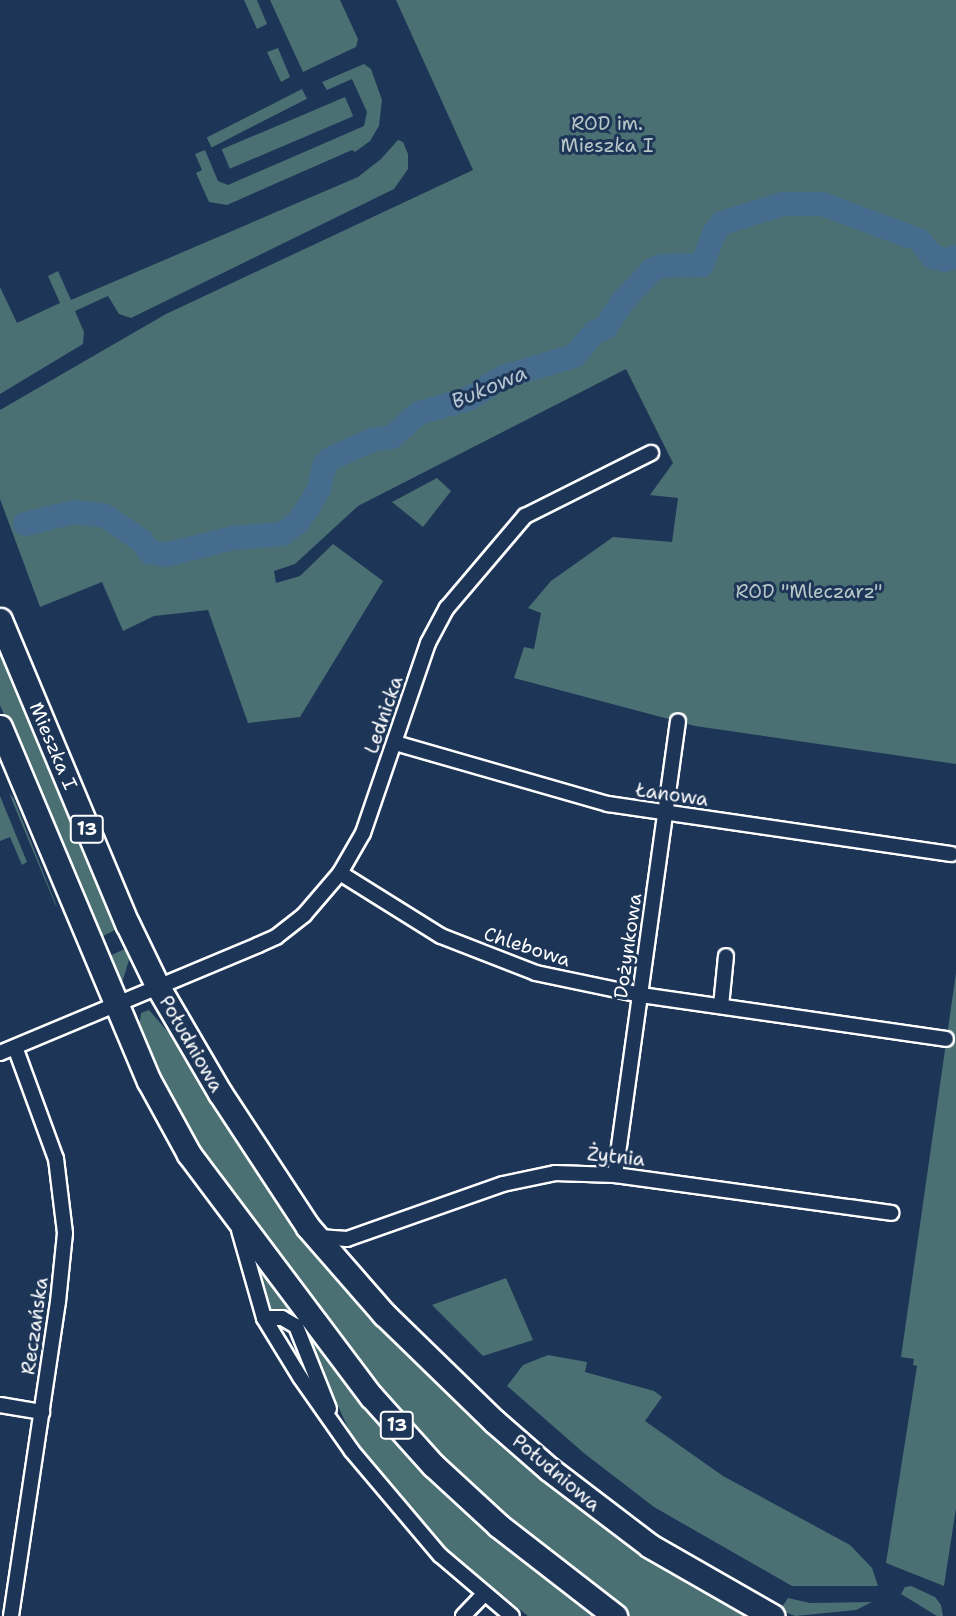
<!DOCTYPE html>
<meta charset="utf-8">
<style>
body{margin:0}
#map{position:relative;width:956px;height:1616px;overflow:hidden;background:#1d3557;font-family:"Shantell Sans",sans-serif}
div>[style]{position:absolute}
.green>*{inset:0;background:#4a7073;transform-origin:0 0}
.river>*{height:24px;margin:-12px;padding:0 12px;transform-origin:12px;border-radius:12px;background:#456c8d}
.roads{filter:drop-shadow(2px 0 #fff) drop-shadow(-2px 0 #fff) drop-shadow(0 2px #fff) drop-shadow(0 -2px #fff)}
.minor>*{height:14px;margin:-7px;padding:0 7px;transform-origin:7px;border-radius:7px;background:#1d3557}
.primary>*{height:23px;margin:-11.5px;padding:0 11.5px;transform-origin:11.5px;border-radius:11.5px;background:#1d3557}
span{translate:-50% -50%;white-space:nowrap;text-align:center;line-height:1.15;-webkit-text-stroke:6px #1d3557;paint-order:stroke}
.shield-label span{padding:2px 5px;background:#1d3557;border:2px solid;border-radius:5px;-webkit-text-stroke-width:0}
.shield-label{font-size:18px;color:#fff;font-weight:700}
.park-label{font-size:19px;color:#b7c6c7}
.street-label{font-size:19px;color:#fff}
.water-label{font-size:21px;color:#b5c4d1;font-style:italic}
</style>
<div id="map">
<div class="green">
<div style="clip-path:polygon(244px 0,257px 0,267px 24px,257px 29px)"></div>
<div style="clip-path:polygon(270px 0,340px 0,358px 39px,356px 47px,303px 72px)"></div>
<div style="clip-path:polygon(396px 0,956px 0,956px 764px,695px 726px,514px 678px,524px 647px,534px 649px,541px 613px,528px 608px,551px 581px,613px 537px,672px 542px,678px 498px,650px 495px,673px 463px,626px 369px,358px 506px,295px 564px,274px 571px,276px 583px,300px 576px,333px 544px,383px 581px,300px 717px,248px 723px,208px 610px,154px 616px,123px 631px,102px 582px,40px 607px,0 499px,0 410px,166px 314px,473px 170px)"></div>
<div style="clip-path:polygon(278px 48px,290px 77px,281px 82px,267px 52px)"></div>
<div style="clip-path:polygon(364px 64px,371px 69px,382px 100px,379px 126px,370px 141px,355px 152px,352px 150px,227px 205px,209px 202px,196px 173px,202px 170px,195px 154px,205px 150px,218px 181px,228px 185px,364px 126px,367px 112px,352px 79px,327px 90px,322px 82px)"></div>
<div style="left:302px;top:89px;width:11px;height:107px;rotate:63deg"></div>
<div style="left:345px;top:97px;width:21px;height:134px;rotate:67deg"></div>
<div style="clip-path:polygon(398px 140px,403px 142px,408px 154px,408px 169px,394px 189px,131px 318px,119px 314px,108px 296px,75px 311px,84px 332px,83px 344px,0 394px,0 287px,17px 323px,60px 303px,48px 276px,58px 271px,71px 300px,358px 177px,381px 159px)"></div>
<div style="clip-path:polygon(437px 478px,451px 491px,423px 527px,392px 502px)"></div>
<div style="clip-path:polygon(0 645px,119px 928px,97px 939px,0 705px)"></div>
<div style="clip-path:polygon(9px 793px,14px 799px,57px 907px,55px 904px)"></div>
<div style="clip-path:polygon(0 796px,27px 862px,22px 865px,10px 837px,0 841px)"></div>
<div style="clip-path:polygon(127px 948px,129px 960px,121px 986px,105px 958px)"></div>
<div style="clip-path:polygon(956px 973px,956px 1508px,944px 1586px,886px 1563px,917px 1366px,913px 1365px,914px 1359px,901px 1357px)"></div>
<div style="clip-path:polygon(149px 1010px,168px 1032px,260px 1179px,365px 1308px,751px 1616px,626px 1616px,534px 1546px,403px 1424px,200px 1159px,138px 1036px,141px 1013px)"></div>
<div style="clip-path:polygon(253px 1256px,307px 1329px,600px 1616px,528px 1616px,446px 1549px,352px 1437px,301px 1324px,288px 1313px,266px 1309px)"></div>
<div style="clip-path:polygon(506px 1278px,533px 1340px,483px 1356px,432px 1305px)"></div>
<div style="clip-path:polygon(548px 1355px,587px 1362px,585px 1372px,654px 1391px,662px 1397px,645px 1421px,723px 1476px,850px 1545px,872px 1568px,878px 1586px,792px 1586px,654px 1507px,585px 1454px,507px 1386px,523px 1365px)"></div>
<div style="clip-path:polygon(911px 1586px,935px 1597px,941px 1605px,943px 1616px,937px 1616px,901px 1594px,905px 1587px)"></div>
<div style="clip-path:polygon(788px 1598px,810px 1603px,872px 1602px,856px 1610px,795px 1616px,780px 1610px)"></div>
</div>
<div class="river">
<div style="left:919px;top:240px;width:22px;rotate:51deg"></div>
<div style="left:933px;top:257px;width:12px;rotate:14deg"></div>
<div style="left:945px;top:260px;width:11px;rotate:-15deg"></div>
<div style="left:25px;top:524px;width:50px;rotate:-13.8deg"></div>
<div style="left:74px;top:512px;width:31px;rotate:7deg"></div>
<div style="left:105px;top:516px;width:45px;rotate:34deg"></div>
<div style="left:142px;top:541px;width:14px;rotate:54deg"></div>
<div style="left:150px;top:552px;width:15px;rotate:11deg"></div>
<div style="left:165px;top:555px;width:70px;rotate:-14deg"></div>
<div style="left:233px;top:538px;width:49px;rotate:-4.7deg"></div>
<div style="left:282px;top:534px;width:19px;rotate:-36deg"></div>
<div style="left:297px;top:523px;width:19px;rotate:-54deg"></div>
<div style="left:308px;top:508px;width:22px;rotate:-60deg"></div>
<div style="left:319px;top:489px;width:26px;rotate:-77deg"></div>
<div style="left:325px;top:464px;width:7px;rotate:-45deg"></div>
<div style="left:330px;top:459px;width:46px;rotate:-24.3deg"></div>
<div style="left:372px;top:440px;width:20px;rotate:-9deg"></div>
<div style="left:392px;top:437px;width:36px;rotate:-42deg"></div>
<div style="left:419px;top:413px;width:51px;rotate:-15.9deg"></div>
<div style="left:468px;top:399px;width:41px;rotate:-32.2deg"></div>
<div style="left:503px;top:377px;width:74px;rotate:-16.5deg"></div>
<div style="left:574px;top:356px;width:32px;rotate:-49deg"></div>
<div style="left:595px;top:332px;width:12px;rotate:-24deg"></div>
<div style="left:606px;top:327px;width:31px;rotate:-57deg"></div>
<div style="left:623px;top:301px;width:42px;rotate:-46.9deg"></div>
<div style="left:652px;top:270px;width:11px;rotate:-22deg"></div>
<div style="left:662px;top:266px;width:40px;rotate:-1.4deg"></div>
<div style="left:702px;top:265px;width:34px;rotate:-69deg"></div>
<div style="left:714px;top:233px;width:13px;rotate:-51deg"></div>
<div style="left:722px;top:223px;width:64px;rotate:-17.3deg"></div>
<div style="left:783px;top:204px;width:39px"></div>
<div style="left:822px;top:204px;width:92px;rotate:20.4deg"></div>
</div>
<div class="roads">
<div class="minor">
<div style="left:395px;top:743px;width:222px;rotate:16deg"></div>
<div style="left:608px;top:804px;width:347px;rotate:8.3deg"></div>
<div style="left:340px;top:873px;width:119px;rotate:32deg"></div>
<div style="left:441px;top:936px;width:102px;rotate:21.3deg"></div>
<div style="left:536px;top:973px;width:107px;rotate:11.8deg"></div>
<div style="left:641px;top:995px;width:308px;rotate:8.2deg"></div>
<div style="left:721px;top:1006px;width:50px;rotate:-84.3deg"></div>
<div style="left:0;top:1053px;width:280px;rotate:-22.7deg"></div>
<div style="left:258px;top:945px;width:20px;rotate:-24deg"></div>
<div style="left:276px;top:937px;width:36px;rotate:-38deg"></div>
<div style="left:304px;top:915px;width:55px;rotate:-49.4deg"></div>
<div style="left:340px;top:873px;width:46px;rotate:-60.1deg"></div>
<div style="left:363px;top:833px;width:201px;rotate:-71.1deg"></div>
<div style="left:428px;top:643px;width:40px;rotate:-62deg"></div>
<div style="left:447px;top:608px;width:121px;rotate:-49.7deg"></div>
<div style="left:525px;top:516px;width:141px;rotate:-26.6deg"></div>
<div style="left:615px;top:1175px;width:458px;rotate:-82.1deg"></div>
<div style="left:239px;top:1230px;width:91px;rotate:74.1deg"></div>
<div style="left:264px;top:1318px;width:69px;rotate:58.6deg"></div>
<div style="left:300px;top:1377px;width:90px;rotate:54.9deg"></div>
<div style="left:352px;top:1451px;width:136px;rotate:49.8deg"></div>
<div style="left:440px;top:1555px;width:94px;rotate:40.3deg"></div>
<div style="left:319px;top:1237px;width:28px;rotate:4deg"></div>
<div style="left:347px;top:1239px;width:165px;rotate:-19.4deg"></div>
<div style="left:503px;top:1184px;width:53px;rotate:-11.9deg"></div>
<div style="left:555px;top:1173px;width:60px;rotate:1.9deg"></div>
<div style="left:615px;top:1175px;width:279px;rotate:7.8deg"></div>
<div style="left:264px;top:1318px;width:18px"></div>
<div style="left:282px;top:1318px;width:16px;rotate:30deg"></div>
<div style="left:296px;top:1326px;width:89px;rotate:68.3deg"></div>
<div style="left:0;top:1405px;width:43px;rotate:9.5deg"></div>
<div style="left:11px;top:1616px;width:317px;rotate:-81.5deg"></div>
<div style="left:58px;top:1302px;width:69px;rotate:-84.2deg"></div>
<div style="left:65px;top:1233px;width:75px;rotate:-96.9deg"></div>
<div style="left:56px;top:1159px;width:119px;rotate:-110.1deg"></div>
<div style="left:463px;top:1616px;width:30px;rotate:-46deg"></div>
</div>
<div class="primary">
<div style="left:0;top:620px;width:329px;rotate:67.3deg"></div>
<div style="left:127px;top:923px;width:71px;rotate:64.2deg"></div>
<div style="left:158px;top:987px;width:123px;rotate:59.7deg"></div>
<div style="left:220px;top:1093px;width:160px;rotate:56.7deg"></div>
<div style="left:308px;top:1227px;width:116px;rotate:48.9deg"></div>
<div style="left:384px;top:1314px;width:153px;rotate:44.2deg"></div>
<div style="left:494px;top:1421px;width:73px;rotate:41.1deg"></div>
<div style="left:549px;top:1469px;width:127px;rotate:37.3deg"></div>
<div style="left:650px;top:1546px;width:141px;rotate:29.8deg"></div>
<div style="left:0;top:727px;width:384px;rotate:67.2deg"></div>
<div style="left:149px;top:1081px;width:83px;rotate:61.3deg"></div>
<div style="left:189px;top:1154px;width:303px;rotate:53.1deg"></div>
<div style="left:371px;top:1396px;width:93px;rotate:48.1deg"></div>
<div style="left:433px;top:1465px;width:90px;rotate:42.7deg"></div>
<div style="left:499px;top:1526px;width:147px;rotate:37.8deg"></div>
</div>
</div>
<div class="shield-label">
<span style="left:87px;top:829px">13</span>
<span style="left:397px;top:1425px">13</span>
</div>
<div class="park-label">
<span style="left:607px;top:135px">ROD im.<br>Mieszka I</span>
<span style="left:809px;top:592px">ROD "Mleczarz"</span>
</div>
<div class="street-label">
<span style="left:384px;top:715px;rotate:-71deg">Lednicka</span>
<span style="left:53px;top:746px;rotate:67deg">Mieszka I</span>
<span style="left:672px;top:795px;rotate:8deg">Łanowa</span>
<span style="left:628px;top:946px;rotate:-82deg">Dożynkowa</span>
<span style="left:527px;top:947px;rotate:18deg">Chlebowa</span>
<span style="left:191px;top:1044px;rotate:60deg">Południowa</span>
<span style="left:616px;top:1157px;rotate:6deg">Żytnia</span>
<span style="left:35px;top:1326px;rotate:-82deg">Reczańska</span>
<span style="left:556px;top:1473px;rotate:40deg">Południowa</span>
</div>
<div class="water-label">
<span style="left:489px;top:387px;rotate:-23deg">Bukowa</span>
</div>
</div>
